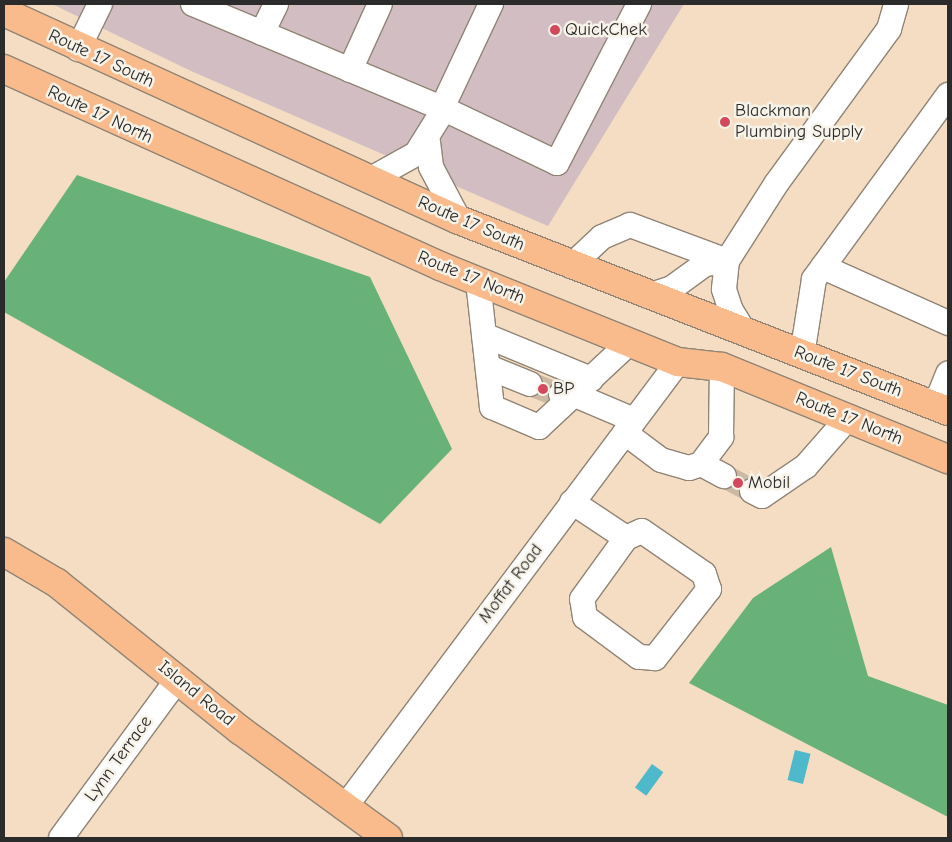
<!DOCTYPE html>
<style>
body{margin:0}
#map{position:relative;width:952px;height:842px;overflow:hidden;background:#f4ddc2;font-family:"Comic Neue",sans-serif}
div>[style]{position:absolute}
.industrial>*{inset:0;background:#d2bec2}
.forest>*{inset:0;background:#68b178}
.water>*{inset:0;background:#4eb9cb;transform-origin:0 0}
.minor-tunnel>*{height:24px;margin-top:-12px;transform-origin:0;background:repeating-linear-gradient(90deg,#ccb9a4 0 24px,transparent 0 36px)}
.roads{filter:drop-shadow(1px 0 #908476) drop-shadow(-1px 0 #908476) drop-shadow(0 1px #908476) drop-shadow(0 -1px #908476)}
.minor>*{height:24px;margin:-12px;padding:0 12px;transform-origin:12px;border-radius:12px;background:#fff}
.major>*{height:28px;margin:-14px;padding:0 14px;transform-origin:14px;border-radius:14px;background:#fabb8c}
.highway>*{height:28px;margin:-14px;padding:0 14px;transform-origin:14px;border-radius:14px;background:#fabb8c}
.dots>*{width:14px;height:14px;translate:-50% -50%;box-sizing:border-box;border:2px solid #f7f3e8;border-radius:50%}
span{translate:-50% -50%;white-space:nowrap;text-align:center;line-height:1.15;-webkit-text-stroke:5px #f7f3e8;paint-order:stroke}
.poi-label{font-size:18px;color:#2b2b2b}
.left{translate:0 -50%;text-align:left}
.street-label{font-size:18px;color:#2b2b2b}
.frame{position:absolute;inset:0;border:5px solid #2b2b2b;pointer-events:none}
</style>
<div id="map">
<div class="industrial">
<div style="clip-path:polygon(52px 4px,684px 4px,548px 226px,191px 71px)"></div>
</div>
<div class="forest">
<div style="clip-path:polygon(77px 175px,370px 277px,452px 449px,380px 524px,4px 312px,4px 282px)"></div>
<div style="clip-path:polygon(831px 547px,868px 676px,948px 705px,948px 817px,689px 683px,753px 598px)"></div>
</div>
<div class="water">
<div style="left:795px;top:750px;width:16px;height:31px;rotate:14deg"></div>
<div style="left:652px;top:764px;width:14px;height:29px;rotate:36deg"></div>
</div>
<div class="minor-tunnel">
<div style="left:530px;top:384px;width:28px;rotate:21deg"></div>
<div style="left:724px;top:476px;width:32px;rotate:28deg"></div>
</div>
<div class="roads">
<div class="minor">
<div style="left:193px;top:4px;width:272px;rotate:22.7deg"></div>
<div style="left:262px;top:33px;width:32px;rotate:-64deg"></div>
<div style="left:78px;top:49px;width:50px;rotate:-63.9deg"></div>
<div style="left:350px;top:70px;width:72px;rotate:-65.6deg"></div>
<div style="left:442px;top:108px;width:115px;rotate:-64.8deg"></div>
<div style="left:428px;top:142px;width:25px;rotate:83deg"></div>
<div style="left:431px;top:167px;width:60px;rotate:62.2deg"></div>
<div style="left:369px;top:180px;width:54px;rotate:-29deg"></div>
<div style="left:416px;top:154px;width:53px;rotate:-58.1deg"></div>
<div style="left:444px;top:109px;width:125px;rotate:25.5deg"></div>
<div style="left:557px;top:163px;width:179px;rotate:-62.7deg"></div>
<div style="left:571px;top:266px;width:42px;rotate:-43.1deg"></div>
<div style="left:602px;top:237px;width:30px;rotate:-23deg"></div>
<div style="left:630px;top:225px;width:103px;rotate:20.4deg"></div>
<div style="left:823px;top:267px;width:137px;rotate:24.1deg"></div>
<div style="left:478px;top:281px;width:127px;rotate:83.7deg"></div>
<div style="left:492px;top:407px;width:51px;rotate:23.1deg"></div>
<div style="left:539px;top:427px;width:125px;rotate:-43deg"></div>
<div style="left:648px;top:296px;width:25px;rotate:-18deg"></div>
<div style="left:672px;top:288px;width:41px;rotate:-36deg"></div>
<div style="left:705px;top:264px;width:22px;rotate:-8deg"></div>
<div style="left:745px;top:333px;width:26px;rotate:-122deg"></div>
<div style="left:731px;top:311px;width:23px;rotate:-108deg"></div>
<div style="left:724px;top:289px;width:28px;rotate:-84deg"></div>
<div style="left:727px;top:261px;width:91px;rotate:-57.5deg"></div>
<div style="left:776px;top:184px;width:192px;rotate:-53.9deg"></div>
<div style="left:889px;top:29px;width:26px;rotate:-74deg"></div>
<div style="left:484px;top:335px;width:116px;rotate:22.4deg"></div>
<div style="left:802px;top:355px;width:77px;rotate:-81deg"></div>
<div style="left:814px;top:279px;width:228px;rotate:-53.9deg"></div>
<div style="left:488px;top:367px;width:45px;rotate:22deg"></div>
<div style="left:561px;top:394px;width:14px;rotate:4deg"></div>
<div style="left:575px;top:395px;width:64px;rotate:23deg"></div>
<div style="left:935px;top:406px;width:35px;rotate:-68deg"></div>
<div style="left:625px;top:433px;width:45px;rotate:36.9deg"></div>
<div style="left:661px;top:460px;width:29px;rotate:16deg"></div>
<div style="left:689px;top:468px;width:13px;rotate:-18deg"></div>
<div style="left:701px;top:464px;width:34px;rotate:-53deg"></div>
<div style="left:721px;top:437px;width:70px;rotate:-89.2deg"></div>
<div style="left:701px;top:464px;width:26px;rotate:28deg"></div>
<div style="left:752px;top:491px;width:11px;rotate:27deg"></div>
<div style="left:762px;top:496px;width:53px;rotate:-34.3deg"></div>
<div style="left:806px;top:466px;width:64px;rotate:-48.8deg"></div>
<div style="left:572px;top:502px;width:65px;rotate:33.7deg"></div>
<div style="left:626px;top:538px;width:17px;rotate:-24deg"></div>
<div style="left:642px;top:531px;width:75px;rotate:34.7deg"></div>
<div style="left:704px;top:574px;width:16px;rotate:72deg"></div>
<div style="left:709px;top:589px;width:88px;rotate:128deg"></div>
<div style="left:655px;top:658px;width:16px;rotate:-176deg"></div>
<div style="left:639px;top:657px;width:67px;rotate:-143.5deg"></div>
<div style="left:585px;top:617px;width:18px;rotate:-99deg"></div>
<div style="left:582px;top:599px;width:75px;rotate:-54.2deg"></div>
<div style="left:345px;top:807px;width:556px;rotate:-53.19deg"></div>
<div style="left:61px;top:838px;width:196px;rotate:-53.7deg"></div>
</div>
<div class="major">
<div style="left:4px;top:552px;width:61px;rotate:30.3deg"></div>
<div style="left:57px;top:583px;width:235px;rotate:38.8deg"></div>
<div style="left:240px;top:730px;width:183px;rotate:36.1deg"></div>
</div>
<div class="highway">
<div style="left:4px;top:12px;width:500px;rotate:24.57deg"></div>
<div style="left:459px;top:220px;width:525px;rotate:21.34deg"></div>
<div style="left:4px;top:69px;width:478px;rotate:24.3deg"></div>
<div style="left:440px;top:266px;width:257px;rotate:22deg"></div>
<div style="left:678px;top:362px;width:44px;rotate:6.5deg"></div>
<div style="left:722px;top:367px;width:244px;rotate:22.2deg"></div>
</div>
</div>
<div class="dots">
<div style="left:555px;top:30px;background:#d1495b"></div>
<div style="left:725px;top:122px;background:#d1495b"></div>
<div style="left:543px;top:389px;background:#d1495b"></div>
<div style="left:738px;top:483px;background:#d1495b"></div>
</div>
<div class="poi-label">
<span class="left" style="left:565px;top:30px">QuickChek</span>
<span class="left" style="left:735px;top:122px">Blackman<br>Plumbing Supply</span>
<span class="left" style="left:553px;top:389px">BP</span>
<span class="left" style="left:748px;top:483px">Mobil</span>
</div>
<div class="street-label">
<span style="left:101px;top:59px;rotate:25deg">Route 17 South</span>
<span style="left:100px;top:115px;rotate:25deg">Route 17 North</span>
<span style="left:471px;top:224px;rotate:23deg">Route 17 South</span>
<span style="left:471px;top:278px;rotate:22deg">Route 17 North</span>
<span style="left:848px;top:372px;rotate:21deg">Route 17 South</span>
<span style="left:849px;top:419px;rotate:22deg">Route 17 North</span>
<span style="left:511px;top:584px;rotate:-53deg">Moffat Road</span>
<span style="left:196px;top:694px;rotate:39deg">Island Road</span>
<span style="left:119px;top:759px;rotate:-54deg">Lynn Terrace</span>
</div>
<div class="frame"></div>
</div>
